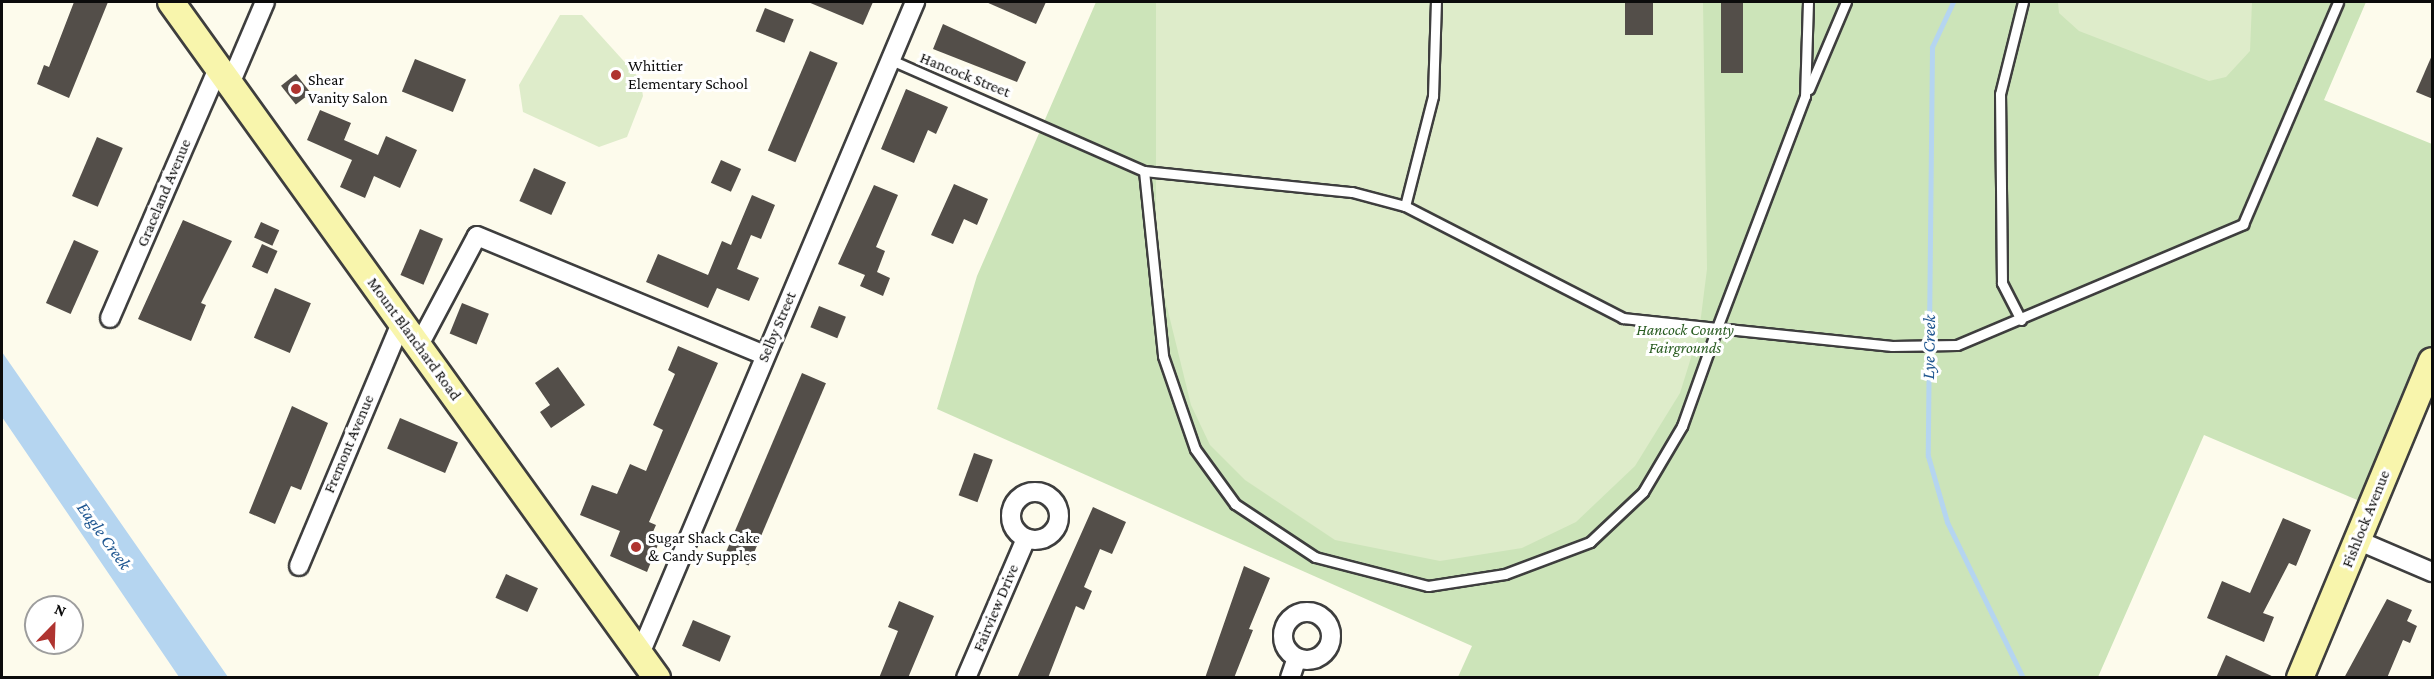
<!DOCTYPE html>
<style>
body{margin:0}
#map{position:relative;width:2434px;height:679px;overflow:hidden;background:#fdfbec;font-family:"Crimson Pro",serif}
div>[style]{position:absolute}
.green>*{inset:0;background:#cce4b9}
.pitch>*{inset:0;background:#deecca}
.water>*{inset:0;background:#b5d5f0}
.stream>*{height:5px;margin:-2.5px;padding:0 2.5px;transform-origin:2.5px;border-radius:2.5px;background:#b5d5f0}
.building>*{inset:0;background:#534e49;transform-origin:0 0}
.roads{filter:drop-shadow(2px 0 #3e3e3e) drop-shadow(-2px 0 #3e3e3e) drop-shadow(0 2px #3e3e3e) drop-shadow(0 -2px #3e3e3e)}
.lane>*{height:9px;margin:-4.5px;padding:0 4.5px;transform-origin:4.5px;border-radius:4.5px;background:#fff}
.street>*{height:18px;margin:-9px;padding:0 9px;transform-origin:9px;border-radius:9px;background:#fff}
.street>.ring{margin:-9px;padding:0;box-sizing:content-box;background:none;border:18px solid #fff;border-radius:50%}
.secondary>*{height:26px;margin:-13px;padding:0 13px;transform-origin:13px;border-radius:13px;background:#f8f5ac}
.dots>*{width:16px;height:16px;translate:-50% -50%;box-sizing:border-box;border:3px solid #fff;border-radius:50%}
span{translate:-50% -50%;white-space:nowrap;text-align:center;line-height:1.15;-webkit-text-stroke:6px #fff;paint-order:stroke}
.poi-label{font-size:16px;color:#0b0b0b}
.left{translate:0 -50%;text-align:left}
.street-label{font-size:16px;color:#0b0b0b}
.park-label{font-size:16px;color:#2a5d22;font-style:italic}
.water-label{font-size:18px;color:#205791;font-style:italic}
.frame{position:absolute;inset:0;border:3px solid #0b0b0b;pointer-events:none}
.north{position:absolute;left:24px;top:595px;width:60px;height:60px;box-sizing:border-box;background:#fff;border:2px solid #9d9d9d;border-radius:50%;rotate:23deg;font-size:16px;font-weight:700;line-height:24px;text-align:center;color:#0b0b0b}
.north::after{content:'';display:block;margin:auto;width:21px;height:27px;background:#af3430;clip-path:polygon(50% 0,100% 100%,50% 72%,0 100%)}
</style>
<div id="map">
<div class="green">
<div style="clip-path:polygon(1096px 2px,2366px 2px,2324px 100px,2432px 144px,2432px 357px,2369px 505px,2204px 435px,2098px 677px,1458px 677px,1472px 646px,937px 409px,977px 276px)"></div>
</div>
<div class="pitch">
<div style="clip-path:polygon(1156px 2px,1703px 2px,1707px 269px,1699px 332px,1680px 393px,1635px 466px,1576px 522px,1522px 548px,1440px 561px,1335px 540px,1245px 480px,1210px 445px,1191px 405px,1156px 262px)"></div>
<div style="clip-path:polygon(2058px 2px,2252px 2px,2250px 51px,2226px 77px,2209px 81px,2079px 31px,2059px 13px)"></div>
<div style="clip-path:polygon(560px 15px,582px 15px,640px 79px,643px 96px,627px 137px,599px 147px,523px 112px,519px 85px)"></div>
</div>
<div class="water">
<div style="clip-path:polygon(2px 352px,81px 466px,228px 677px,179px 677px,2px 417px)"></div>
</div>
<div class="stream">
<div style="left:1953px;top:2px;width:50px;rotate:115deg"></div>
<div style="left:1932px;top:47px;width:409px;rotate:90.6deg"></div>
<div style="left:1928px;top:456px;width:69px;rotate:73.9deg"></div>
<div style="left:1947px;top:522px;width:174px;rotate:64deg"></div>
</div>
<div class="building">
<div style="clip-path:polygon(74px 2px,108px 2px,69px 98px,37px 84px,44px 65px,49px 67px)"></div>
<div style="clip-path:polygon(808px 2px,873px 2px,863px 25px)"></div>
<div style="clip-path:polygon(986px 2px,1046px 2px,1036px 24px)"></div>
<div style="left:1625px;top:2px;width:28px;height:33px"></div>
<div style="left:1721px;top:2px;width:22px;height:71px"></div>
<div style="left:765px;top:8px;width:31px;height:25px;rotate:22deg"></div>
<div style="clip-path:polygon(943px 24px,1026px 62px,1017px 82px,933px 49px)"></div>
<div style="left:810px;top:51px;width:30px;height:108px;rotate:23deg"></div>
<div style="clip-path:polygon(2433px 53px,2433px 99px,2416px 92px)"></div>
<div style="left:415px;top:59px;width:55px;height:35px;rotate:22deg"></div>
<div style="left:296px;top:74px;width:24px;height:19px;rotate:52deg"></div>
<div style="clip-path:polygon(906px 89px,948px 107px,936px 134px,928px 130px,914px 163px,881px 149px)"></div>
<div style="clip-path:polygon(320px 110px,351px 123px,344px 140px,378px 155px,386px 136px,417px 150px,400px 188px,374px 176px,365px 198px,340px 187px,352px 160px,307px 140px)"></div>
<div style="left:97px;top:137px;width:28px;height:64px;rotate:23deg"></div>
<div style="left:721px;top:160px;width:22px;height:25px;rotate:24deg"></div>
<div style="left:534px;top:168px;width:35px;height:36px;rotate:24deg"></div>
<div style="clip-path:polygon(954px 184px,988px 199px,977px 225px,964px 219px,953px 244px,931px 235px)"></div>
<div style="clip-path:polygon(874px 185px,898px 195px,876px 247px,885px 251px,877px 272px,890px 278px,883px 296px,860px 286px,865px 275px,838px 264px)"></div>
<div style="clip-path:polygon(752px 195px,775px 205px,761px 239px,751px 235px,737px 269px,759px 278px,749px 301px,717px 288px,708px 308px,646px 282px,658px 254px,708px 275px,722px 241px,731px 245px)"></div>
<div style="clip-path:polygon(183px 220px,232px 241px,201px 303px,206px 305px,191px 341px,138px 319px)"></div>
<div style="left:261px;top:222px;width:20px;height:17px;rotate:24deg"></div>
<div style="left:420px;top:229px;width:25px;height:50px;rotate:23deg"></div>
<div style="left:74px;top:240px;width:27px;height:69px;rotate:24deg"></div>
<div style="left:262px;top:244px;width:17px;height:25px;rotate:24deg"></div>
<div style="left:275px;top:288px;width:39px;height:54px;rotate:23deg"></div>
<div style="left:462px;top:303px;width:29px;height:33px;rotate:22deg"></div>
<div style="left:819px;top:306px;width:29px;height:23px;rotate:22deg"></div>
<div style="clip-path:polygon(678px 346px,718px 363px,649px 522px,656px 525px,652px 534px,661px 537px,647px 572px,610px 556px,620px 531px,580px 515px,592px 485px,617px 494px,630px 464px,646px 471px,663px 430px,653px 425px,675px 374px,668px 370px)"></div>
<div style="clip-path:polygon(558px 367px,585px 405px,551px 428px,540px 412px,550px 405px,535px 383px)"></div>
<div style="left:802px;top:373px;width:26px;height:198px;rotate:23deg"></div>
<div style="clip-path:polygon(292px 406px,328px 423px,301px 490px,291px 486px,275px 524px,249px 513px)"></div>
<div style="left:400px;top:418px;width:63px;height:33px;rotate:23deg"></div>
<div style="left:974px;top:453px;width:20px;height:45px;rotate:20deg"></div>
<div style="clip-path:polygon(1093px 507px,1126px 522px,1112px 554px,1100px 549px,1084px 587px,1092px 591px,1084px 610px,1076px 606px,1048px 678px,1017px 678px)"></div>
<div style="clip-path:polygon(2283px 518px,2311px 530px,2296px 566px,2289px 563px,2263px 613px,2274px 617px,2264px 642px,2207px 618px,2222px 581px,2250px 593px)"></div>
<div style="clip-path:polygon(1244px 566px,1270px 578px,1249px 629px,1253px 630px,1234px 678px,1205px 678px)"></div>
<div style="left:506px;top:574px;width:35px;height:26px;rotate:24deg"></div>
<div style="clip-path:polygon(2387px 599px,2412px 610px,2407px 621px,2417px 626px,2410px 643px,2403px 640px,2387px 678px,2344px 678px)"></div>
<div style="clip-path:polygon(899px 601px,934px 616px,908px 678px,879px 678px,898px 631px,888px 627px)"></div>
<div style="left:693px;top:620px;width:41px;height:28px;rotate:23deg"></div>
<div style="clip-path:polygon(2226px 655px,2276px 678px,2216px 678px)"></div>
</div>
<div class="roads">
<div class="lane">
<div style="left:1808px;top:2px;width:94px;rotate:91.8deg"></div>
<div style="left:1805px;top:96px;width:248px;rotate:110.8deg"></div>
<div style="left:1717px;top:328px;width:176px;rotate:5.9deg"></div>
<div style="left:1892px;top:346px;width:65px;rotate:-0.9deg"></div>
<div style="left:1957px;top:345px;width:311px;rotate:-22.9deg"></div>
<div style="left:2243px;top:224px;width:241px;rotate:-66.8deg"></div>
<div style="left:891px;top:60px;width:276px;rotate:23.7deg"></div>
<div style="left:1144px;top:171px;width:209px;rotate:5.8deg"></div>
<div style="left:1352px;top:192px;width:55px;rotate:14.8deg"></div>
<div style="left:1809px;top:89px;width:95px;rotate:-67deg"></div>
<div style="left:1144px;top:171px;width:186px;rotate:84.1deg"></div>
<div style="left:1163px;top:356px;width:98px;rotate:71deg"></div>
<div style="left:1195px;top:449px;width:68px;rotate:54deg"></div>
<div style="left:1235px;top:504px;width:96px;rotate:33.5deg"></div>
<div style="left:1315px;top:557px;width:117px;rotate:14.4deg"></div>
<div style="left:1428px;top:586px;width:78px;rotate:-8.9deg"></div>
<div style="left:1505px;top:574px;width:91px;rotate:-20.6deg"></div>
<div style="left:1590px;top:542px;width:73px;rotate:-43.3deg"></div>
<div style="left:1643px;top:492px;width:77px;rotate:-59.4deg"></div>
<div style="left:1682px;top:426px;width:104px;rotate:-70.3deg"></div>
<div style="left:1717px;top:328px;width:95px;rotate:-173.9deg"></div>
<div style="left:1623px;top:318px;width:245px;rotate:-152.8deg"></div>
<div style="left:1405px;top:206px;width:114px;rotate:-75.7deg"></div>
<div style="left:1433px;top:96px;width:94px;rotate:-88.2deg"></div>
<div style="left:2021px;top:320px;width:42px;rotate:-117.2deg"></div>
<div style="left:2002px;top:283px;width:189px;rotate:-90.6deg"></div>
<div style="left:2000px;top:94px;width:95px;rotate:-76deg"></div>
</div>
<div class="street">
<div style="left:230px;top:84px;width:89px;rotate:-66.9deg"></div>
<div style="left:110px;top:318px;width:272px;rotate:-66.6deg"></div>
<div style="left:419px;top:345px;width:123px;rotate:-62deg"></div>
<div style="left:477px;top:236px;width:312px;rotate:22.5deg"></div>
<div class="ring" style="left:1011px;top:492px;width:30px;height:30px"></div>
<div style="left:2357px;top:540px;width:82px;rotate:23.1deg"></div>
<div style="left:299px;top:566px;width:264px;rotate:-67.2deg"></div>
<div class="ring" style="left:1283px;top:612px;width:30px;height:30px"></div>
<div style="left:640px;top:654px;width:708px;rotate:-67.13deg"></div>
<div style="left:966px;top:678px;width:151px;rotate:-66.7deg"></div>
<div style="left:1290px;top:678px;width:21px;rotate:-71deg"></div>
</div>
<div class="secondary">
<div style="left:171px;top:2px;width:833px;rotate:54.29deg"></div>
<div style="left:2300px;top:678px;width:343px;rotate:-67.4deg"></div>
</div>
</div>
<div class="dots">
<div style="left:616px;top:75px;background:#af3430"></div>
<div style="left:296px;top:89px;background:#af3430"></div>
<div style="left:636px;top:547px;background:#af3430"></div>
</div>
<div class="poi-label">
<span class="left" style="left:628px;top:75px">Whittier<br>Elementary School</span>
<span class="left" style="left:308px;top:89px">Shear<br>Vanity Salon</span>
<span class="left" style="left:648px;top:547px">Sugar Shack Cake<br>&amp; Candy Supples</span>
</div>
<div class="street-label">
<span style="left:965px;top:75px;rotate:22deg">Hancock Street</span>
<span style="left:164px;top:193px;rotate:-67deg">Graceland Avenue</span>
<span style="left:777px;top:327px;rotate:-67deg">Selby Street</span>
<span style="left:414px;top:339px;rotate:54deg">Mount Blanchard Road</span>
<span style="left:349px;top:444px;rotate:-67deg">Fremont Avenue</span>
<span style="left:2366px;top:519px;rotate:-68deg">Fishlock Avenue</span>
<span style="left:996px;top:608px;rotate:-67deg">Fairview Drive</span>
</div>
<div class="park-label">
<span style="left:1685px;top:339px">Hancock County<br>Fairgrounds</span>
</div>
<div class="water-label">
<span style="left:1929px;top:347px;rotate:-89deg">Lye Creek</span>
<span style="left:104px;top:536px;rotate:54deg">Eagle Creek</span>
</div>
<div class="frame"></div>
<div class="north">N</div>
</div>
